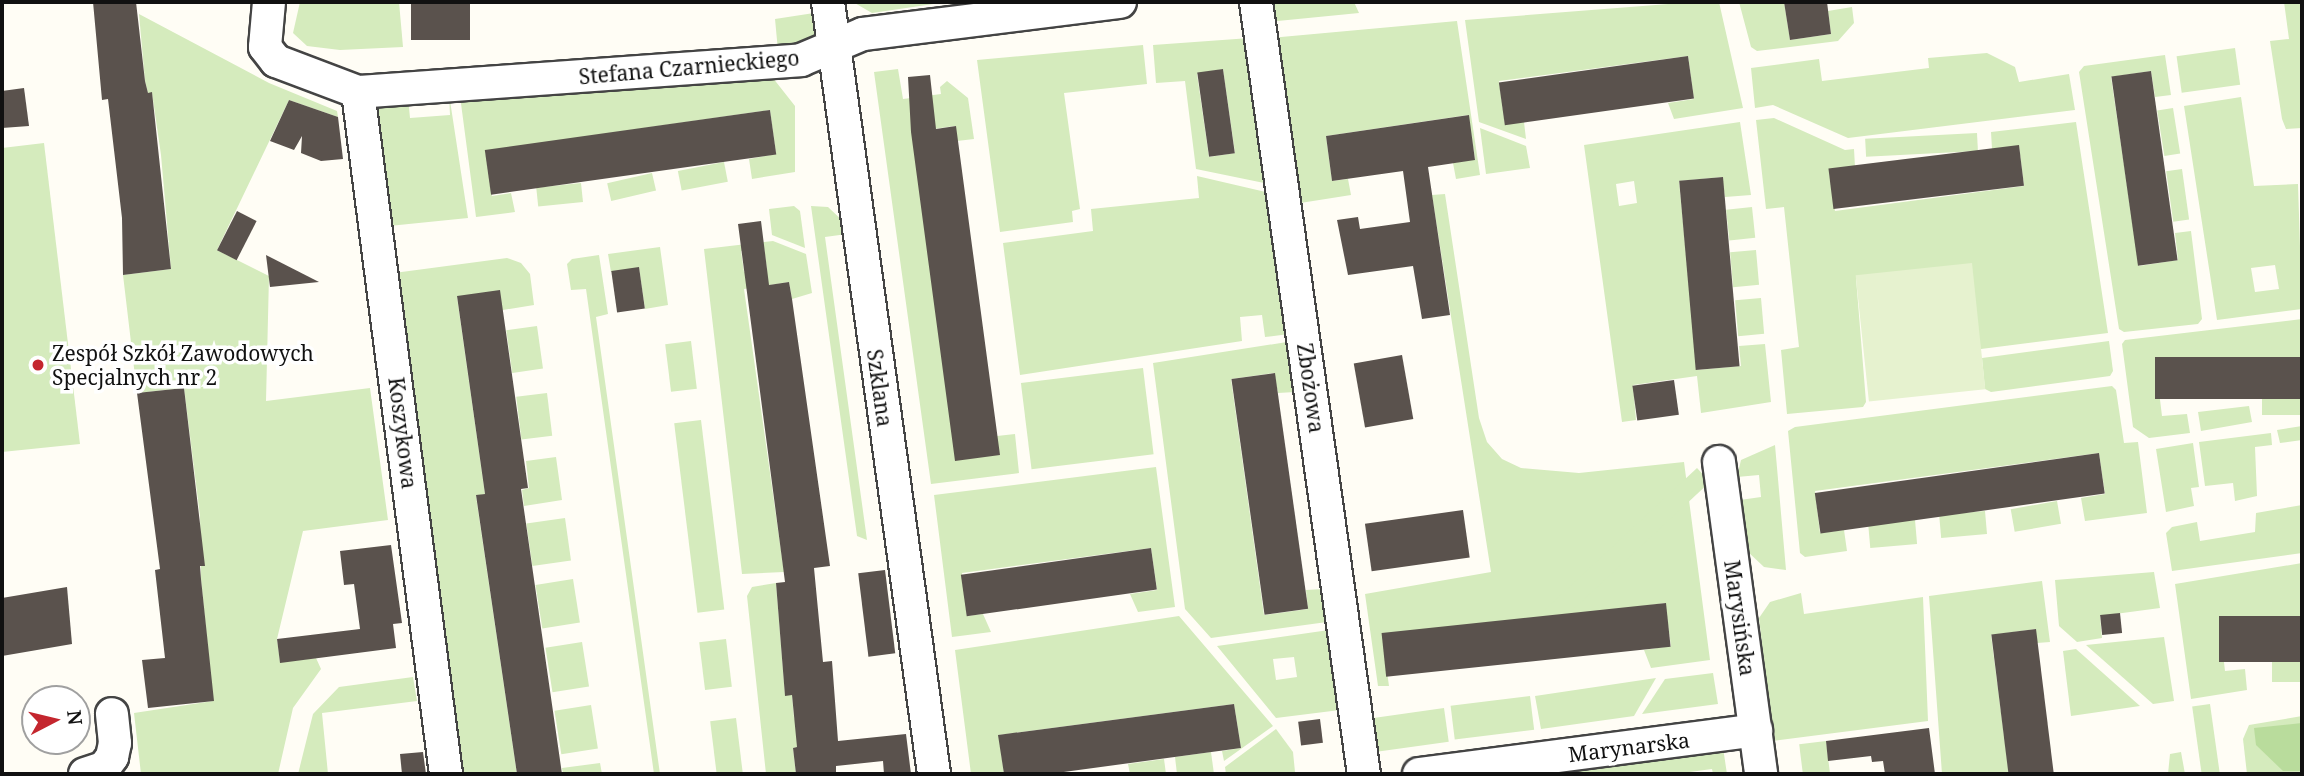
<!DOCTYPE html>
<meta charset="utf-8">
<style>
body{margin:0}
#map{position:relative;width:2304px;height:776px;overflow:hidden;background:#fffdf5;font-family:"Noto Serif",serif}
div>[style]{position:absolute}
.green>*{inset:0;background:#d5ebbd;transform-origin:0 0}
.forest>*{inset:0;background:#b9dc9c}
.pitch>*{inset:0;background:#e6f2cf;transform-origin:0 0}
.building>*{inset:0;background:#5a524d;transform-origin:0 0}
.roads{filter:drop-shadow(2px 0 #444) drop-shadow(-2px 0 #444) drop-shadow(0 2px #444) drop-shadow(0 -2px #444)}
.street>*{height:32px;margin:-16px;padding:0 16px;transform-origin:16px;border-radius:16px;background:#fff}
.dots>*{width:19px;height:19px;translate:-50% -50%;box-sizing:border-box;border:4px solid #fff;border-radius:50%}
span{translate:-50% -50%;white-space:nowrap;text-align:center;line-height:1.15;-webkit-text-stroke:7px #fff;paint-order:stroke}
.street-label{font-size:21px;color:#111}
.poi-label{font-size:21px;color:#111}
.left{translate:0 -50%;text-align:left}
.frame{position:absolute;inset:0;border:4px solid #111;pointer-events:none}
.north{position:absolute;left:21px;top:685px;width:70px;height:70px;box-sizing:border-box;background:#fff;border:2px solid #a0a0a0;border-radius:50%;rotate:83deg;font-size:19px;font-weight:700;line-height:28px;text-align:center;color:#111}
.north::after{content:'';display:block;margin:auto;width:24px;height:32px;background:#c4262e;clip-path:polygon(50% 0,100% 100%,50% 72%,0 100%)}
</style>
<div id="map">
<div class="green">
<div style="clip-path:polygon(300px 2px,399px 2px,403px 47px,340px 50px,307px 46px,293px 33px)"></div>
<div style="clip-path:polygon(853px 2px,947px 2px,872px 13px)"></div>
<div style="clip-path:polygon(1266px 2px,1354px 2px,1359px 13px,1268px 22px)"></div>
<div style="clip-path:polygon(1694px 2px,1719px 2px,1743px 108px,1674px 119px,1668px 103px,1694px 99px,1688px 56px,1499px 81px,1505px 124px,1524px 122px,1526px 139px,1479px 122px,1465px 20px)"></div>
<div style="clip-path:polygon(1739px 2px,1784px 2px,1790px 40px,1831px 34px,1828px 11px,1852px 7px,1854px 23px,1838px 41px,1757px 51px,1751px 47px)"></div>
<div style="clip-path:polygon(2284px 2px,2302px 2px,2302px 128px,2286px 129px,2282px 119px,2270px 41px,2289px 39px)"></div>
<div style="clip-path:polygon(814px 13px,817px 38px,778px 51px,775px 19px)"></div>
<div style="clip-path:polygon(139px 14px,269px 83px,337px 111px,338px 117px,289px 100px,217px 250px,269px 276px,266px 401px,370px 388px,388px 520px,303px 531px,277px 639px,280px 662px,316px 658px,321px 669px,293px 708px,278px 774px,141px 774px,134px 713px,213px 701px,201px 579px,200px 516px,184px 388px,137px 393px,123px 275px,171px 269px,161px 155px,152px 93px,148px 93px,145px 81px)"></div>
<div style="clip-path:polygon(1457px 21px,1480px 175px,1456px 179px,1453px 163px,1475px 159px,1468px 115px,1326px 136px,1332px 181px,1348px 179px,1351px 195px,1294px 204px,1270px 38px)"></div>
<div style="clip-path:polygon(evenodd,1250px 38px,1269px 184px,1196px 169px,1185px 81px,1156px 83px,1153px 45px,1250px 38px,1223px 69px,1235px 153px,1209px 157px,1197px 74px,1223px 69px)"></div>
<div style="clip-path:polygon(1143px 45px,1147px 84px,1064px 93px,1080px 209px,1072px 211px,1073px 222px,1000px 232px,977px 60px)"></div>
<div style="left:2235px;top:48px;width:37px;height:59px;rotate:82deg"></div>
<div style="clip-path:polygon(1987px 53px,2015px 67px,2019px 82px,2069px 74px,2075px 110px,1848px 138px,1773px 105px,1755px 108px,1751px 68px,1819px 59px,1822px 81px,1929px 68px,1928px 58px)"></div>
<div style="clip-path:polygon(2165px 55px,2171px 95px,2155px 97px,2151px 71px,2111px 77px,2139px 266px,2178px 260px,2175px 233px,2191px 231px,2202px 319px,2198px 324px,2124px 332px,2119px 329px,2079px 72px,2084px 66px)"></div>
<div style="clip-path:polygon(898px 69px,903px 99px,941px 94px,940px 87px,947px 81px,968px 98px,974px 139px,957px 141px,955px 126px,912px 132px,997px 436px,1015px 434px,1019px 473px,931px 484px,874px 72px)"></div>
<div style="clip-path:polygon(769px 73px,795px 106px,795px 172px,752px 179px,749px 159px,776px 154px,770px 110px,486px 151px,492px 196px,511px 193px,515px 212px,476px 217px,460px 96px)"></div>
<div style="clip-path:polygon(449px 94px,468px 218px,389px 226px,375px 103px,408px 97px,410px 118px,450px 115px)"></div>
<div style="clip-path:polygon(evenodd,2241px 97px,2254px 186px,2298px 184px,2302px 309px,2217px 320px,2184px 106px,2241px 97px,2275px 265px,2279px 289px,2255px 292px,2251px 268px,2275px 265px)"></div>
<div style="left:2173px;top:108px;width:46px;height:16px;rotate:81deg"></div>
<div style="clip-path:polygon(1774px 118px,1845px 150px,1854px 149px,1855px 167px,1829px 171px,1835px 211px,2024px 186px,2019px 146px,1992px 149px,1991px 132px,2076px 122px,2108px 333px,1981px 349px,1856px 278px,1866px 402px,1863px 407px,1787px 414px,1781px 350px,1799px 347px,1784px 207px,1766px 209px,1756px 120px)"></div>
<div style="clip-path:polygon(evenodd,1740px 122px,1751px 195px,1725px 197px,1722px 177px,1679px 181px,1697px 370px,1741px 366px,1739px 346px,1765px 344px,1771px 402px,1701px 413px,1697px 376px,1633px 385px,1636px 420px,1622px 422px,1584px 145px,1740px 122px,1634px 181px,1637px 203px,1619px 206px,1616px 184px,1634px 181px)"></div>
<div style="clip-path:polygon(1480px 128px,1526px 146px,1530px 168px,1486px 174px)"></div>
<div style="left:1977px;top:133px;width:18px;height:112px;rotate:87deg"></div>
<div style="clip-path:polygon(44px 143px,80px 444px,2px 452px,2px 148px)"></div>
<div style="left:724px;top:162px;width:20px;height:47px;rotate:79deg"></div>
<div style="left:2182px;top:169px;width:51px;height:16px;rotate:82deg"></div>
<div style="left:652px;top:173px;width:18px;height:46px;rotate:77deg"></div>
<div style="clip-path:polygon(1197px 176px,1270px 193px,1289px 334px,1265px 337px,1262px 315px,1240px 317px,1242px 341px,1020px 375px,1003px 243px,1093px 231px,1091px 209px,1199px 198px)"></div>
<div style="left:581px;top:183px;width:19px;height:45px;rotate:84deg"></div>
<div style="clip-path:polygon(1445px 194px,1479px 418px,1487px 442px,1502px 459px,1521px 468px,1579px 473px,1684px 462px,1710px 660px,1651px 668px,1644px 650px,1671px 646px,1665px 603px,1383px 643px,1389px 686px,1378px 686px,1365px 594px,1491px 572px,1432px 195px)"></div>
<div style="clip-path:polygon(794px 206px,800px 211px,805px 248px,772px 235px,769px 209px)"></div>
<div style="clip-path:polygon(811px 206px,828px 207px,845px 223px,847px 234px,825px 237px,867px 540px,857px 536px)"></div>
<div style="left:1752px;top:207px;width:31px;height:26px;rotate:84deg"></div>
<div style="clip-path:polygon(evenodd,773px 241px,806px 254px,812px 293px,792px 299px,789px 282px,744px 289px,784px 572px,742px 574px,704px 249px,773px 241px,764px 248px,767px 269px,744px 272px,741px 251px,764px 248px)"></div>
<div style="clip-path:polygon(660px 247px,668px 305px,645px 309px,639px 268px,611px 272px,608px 254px)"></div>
<div style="left:1756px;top:250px;width:35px;height:26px;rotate:85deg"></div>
<div style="clip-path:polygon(599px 255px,608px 314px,596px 317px,660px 774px,654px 774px,586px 289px,571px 290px,567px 264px,572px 259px)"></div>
<div style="clip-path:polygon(507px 258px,521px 263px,530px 274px,534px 305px,503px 310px,457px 297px,485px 494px,476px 496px,517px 774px,457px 774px,394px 273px)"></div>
<div style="left:1761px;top:298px;width:36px;height:26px;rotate:85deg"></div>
<div style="clip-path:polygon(2302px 319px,2302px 357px,2157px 375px,2162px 416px,2187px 414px,2190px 433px,2149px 438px,2133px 427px,2122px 344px,2125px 340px)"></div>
<div style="left:537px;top:326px;width:43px;height:31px;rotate:82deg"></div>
<div style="left:691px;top:341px;width:48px;height:26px;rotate:83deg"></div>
<div style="clip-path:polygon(2109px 341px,2113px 371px,2110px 376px,1991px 392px,1985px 389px,1982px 358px)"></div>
<div style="clip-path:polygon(1287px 342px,1295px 392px,1278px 393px,1274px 373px,1231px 379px,1264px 615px,1308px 609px,1306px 590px,1323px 589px,1327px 622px,1211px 638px,1185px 609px,1153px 363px)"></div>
<div style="left:1143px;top:368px;width:87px;height:123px;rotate:83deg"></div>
<div style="clip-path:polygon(2112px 386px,2116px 390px,2124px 443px,2138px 442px,2147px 513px,2085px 521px,2081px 498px,2105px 494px,2099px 453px,1815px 491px,1820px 533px,1844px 530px,1847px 551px,1805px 557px,1800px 553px,1788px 431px,1795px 427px)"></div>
<div style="left:547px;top:393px;width:43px;height:31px;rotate:83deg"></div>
<div style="left:2302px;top:399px;width:16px;height:40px;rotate:90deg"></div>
<div style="clip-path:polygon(2249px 406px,2252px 422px,2201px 431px,2198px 412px)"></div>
<div style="left:701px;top:420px;width:191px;height:27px;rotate:83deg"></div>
<div style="clip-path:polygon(2302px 426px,2302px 440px,2280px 443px,2277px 430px)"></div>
<div style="clip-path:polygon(2271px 433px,2272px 445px,2255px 447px,2257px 496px,2235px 501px,2233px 483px,2205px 486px,2199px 442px)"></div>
<div style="clip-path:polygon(2193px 443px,2199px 487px,2191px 488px,2194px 506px,2166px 512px,2156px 449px)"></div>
<div style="clip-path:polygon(1775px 445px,1786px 570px,1764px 567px,1747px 551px,1740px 500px,1761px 497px,1759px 475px,1737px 477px,1741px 460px)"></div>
<div style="clip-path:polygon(556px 457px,562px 500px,524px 506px,522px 490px,529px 488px,526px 461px)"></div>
<div style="clip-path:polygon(1156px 467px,1175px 607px,1138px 612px,1130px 594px,1157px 590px,1151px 548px,962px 573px,967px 616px,983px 614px,991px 632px,952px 637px,934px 495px)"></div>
<div style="left:1697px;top:468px;width:19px;height:252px;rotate:47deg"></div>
<div style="left:2057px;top:501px;width:23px;height:47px;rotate:80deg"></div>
<div style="clip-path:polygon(2302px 505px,2302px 553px,2172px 571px,2166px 533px,2172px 527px,2197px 522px,2200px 541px,2255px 532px,2256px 513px)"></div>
<div style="left:1985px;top:511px;width:23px;height:46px;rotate:85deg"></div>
<div style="left:565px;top:518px;width:43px;height:39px;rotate:82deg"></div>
<div style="left:1915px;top:520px;width:24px;height:47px;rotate:85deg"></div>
<div style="clip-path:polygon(2302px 563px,2302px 616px,2220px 627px,2225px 671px,2245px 669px,2247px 690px,2191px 699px,2175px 584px)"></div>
<div style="clip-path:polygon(2154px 572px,2160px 608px,2100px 616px,2102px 638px,2077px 642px,2059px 626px,2055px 580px)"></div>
<div style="left:573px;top:579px;width:44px;height:38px;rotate:81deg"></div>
<div style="clip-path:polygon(2042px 581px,2050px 642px,2037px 643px,2035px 629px,1991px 635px,2009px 774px,1942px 774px,1929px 596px)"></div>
<div style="clip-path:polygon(776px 583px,785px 695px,792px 695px,794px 718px,815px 744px,793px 748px,796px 774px,766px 774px,747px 596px,752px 587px)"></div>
<div style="clip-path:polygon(1801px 593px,1804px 614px,1923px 597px,1928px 721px,1773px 741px,1759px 618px,1770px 602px)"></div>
<div style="clip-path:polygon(1179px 616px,1273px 726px,1224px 761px,1222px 751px,1241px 748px,1234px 704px,999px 735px,1004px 774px,971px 774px,955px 650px)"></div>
<div style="clip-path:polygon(evenodd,1329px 630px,1340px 710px,1276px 718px,1217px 646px,1329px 630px,1294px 657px,1297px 677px,1276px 680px,1273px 659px,1294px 657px)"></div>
<div style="clip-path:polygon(2164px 637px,2174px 701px,2153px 704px,2086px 645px)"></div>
<div style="left:726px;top:639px;width:48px;height:27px;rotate:83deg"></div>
<div style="left:582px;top:642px;width:45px;height:37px;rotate:81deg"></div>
<div style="clip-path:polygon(2076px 649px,2140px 706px,2071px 716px,2063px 651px)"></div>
<div style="left:2302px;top:662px;width:20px;height:30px;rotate:90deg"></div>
<div style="clip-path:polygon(1713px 673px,1718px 704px,1642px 714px,1665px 679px)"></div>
<div style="clip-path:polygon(413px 677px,417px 701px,322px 713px,328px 774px,298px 774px,313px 714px,339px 687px)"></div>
<div style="clip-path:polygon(1656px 678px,1634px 716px,1541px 729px,1535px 696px)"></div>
<div style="left:1530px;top:696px;width:34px;height:80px;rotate:83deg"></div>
<div style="left:2210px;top:704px;width:71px;height:18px;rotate:82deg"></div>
<div style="left:591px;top:705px;width:44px;height:37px;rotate:81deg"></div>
<div style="left:1444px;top:708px;width:34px;height:80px;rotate:82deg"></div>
<div style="clip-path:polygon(2302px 716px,2302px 774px,2247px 774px,2243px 739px,2249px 725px)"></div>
<div style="left:736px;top:718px;width:56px;height:26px;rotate:83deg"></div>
<div style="clip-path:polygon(1276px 729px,1293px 752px,1295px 772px,1226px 774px,1225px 767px)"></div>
<div style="clip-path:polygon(1722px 741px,1727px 774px,1713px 774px,1712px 769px,1675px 774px,1481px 774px)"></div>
<div style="left:1826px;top:741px;width:33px;height:27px;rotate:83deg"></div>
<div style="clip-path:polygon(1211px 752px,1214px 774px,1177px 774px,1175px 757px)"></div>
<div style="clip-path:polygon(2181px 752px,2185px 774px,2168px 774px,2170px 754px)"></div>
<div style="clip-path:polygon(1164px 759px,1166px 774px,1130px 774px,1128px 764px)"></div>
<div style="clip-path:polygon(600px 763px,602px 774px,563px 774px,562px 768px)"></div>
</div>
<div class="forest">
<div style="clip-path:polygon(2302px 723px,2302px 771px,2283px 771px,2256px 745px,2254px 728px)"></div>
</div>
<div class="pitch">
<div style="left:1972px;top:263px;width:127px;height:117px;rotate:84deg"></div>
</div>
<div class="building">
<div style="clip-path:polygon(93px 2px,136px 2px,145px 81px,148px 93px,152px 92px,171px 269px,123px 275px,122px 218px,108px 99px,102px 100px)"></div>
<div style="left:411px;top:2px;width:59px;height:38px"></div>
<div style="clip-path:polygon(1784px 2px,1827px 2px,1831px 34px,1790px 40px)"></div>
<div style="left:1688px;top:56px;width:43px;height:191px;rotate:82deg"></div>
<div style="left:1223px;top:69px;width:85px;height:26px;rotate:82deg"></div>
<div style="left:2151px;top:71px;width:191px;height:40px;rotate:82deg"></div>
<div style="clip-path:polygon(930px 75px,936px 129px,956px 126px,1000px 455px,955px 461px,911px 132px,908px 77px)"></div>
<div style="clip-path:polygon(24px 88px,29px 126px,2px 128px,2px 91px)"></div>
<div style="clip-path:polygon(289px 100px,338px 117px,343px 159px,321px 161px,301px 153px,302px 136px,294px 150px,270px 141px)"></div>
<div style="left:770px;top:110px;width:45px;height:288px;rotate:82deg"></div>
<div style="clip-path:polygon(1469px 115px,1475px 160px,1428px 167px,1450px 315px,1422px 319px,1413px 266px,1348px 275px,1337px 220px,1358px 217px,1360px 229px,1410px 222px,1403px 171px,1332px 181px,1326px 136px)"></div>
<div style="left:2019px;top:145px;width:41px;height:192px;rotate:83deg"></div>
<div style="left:1723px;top:177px;width:190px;height:44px;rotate:85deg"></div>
<div style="left:237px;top:211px;width:22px;height:44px;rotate:27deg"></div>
<div style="clip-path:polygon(761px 221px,769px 285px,789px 282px,792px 299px,830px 566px,814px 568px,823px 662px,832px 661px,838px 741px,906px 734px,911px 774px,884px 774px,883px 761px,836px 766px,836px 774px,796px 774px,793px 748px,797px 747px,792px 695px,785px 696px,776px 583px,785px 582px,738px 224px)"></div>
<div style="clip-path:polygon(266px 255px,319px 282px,270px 287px)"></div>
<div style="left:639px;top:267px;width:42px;height:28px;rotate:82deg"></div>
<div style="clip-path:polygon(500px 290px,528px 488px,521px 489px,562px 774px,517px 774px,476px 495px,485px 494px,457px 296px)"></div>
<div style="left:1402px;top:355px;width:65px;height:49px;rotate:80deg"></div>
<div style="left:2302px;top:357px;width:42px;height:147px;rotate:90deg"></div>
<div style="left:1275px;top:373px;width:238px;height:44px;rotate:82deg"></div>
<div style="left:1674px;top:380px;width:35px;height:42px;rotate:82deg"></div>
<div style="clip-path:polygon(184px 388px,205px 566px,200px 566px,201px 579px,214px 701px,148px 708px,142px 660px,165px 658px,155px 570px,160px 569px,137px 393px)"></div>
<div style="left:2099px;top:453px;width:41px;height:287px;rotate:82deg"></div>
<div style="left:1463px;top:510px;width:48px;height:99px;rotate:82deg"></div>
<div style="clip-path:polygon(391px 545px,402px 623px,393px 624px,396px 648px,280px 663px,277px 639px,360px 629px,354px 584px,344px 585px,340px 551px)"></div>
<div style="left:1151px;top:548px;width:42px;height:192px;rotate:82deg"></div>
<div style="left:885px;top:570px;width:84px;height:27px;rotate:83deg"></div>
<div style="clip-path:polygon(67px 587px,72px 644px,2px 656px,2px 598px)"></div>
<div style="left:1666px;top:603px;width:44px;height:286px;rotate:84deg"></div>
<div style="left:2120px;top:613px;width:20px;height:20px;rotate:84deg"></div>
<div style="left:2302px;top:616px;width:46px;height:83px;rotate:90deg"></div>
<div style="left:2036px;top:629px;width:146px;height:45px;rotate:83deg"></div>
<div style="clip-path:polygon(1234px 704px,1241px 748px,1049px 774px,1004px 774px,998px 735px)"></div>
<div style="left:1320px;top:719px;width:24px;height:22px;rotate:83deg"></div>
<div style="clip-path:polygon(1929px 728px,1935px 774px,1885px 774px,1883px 761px,1872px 762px,1871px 756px,1828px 761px,1826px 741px)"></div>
<div style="clip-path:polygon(423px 752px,426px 774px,402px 774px,400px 754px)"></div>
</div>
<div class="roads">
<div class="street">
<div style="left:269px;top:2px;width:45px;rotate:95.1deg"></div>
<div style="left:265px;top:47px;width:18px;rotate:52deg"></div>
<div style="left:276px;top:61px;width:88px;rotate:20.7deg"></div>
<div style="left:358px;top:92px;width:444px;rotate:-4.1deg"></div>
<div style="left:801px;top:60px;width:67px;rotate:-22.8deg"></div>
<div style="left:863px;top:34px;width:259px;rotate:-7.1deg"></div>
<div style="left:828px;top:2px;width:779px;rotate:82.18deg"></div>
<div style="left:1256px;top:2px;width:780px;rotate:82.04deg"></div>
<div style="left:358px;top:92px;width:688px;rotate:82.65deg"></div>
<div style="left:1719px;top:462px;width:315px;rotate:82.3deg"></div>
<div style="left:85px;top:774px;width:20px;rotate:-18deg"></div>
<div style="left:104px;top:768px;width:14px;rotate:-54deg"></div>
<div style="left:112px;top:757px;width:14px;rotate:-78deg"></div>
<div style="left:115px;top:743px;width:29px;rotate:-96deg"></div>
<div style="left:1419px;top:774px;width:340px;rotate:-7.4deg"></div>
</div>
</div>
<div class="dots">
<div style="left:38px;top:365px;background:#c4262e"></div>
</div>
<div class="street-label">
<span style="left:689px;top:67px;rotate:-5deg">Stefana Czarnieckiego</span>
<span style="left:880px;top:388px;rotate:82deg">Szklana</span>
<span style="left:1311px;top:388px;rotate:82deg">Zbożowa</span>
<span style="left:403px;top:433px;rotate:83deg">Koszykowa</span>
<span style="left:1740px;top:618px;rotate:82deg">Marysińska</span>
<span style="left:1629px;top:747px;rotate:-7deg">Marynarska</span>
</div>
<div class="poi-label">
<span class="left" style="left:52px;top:365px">Zespół Szkół Zawodowych<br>Specjalnych nr 2</span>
</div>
<div class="frame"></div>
<div class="north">N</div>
</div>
